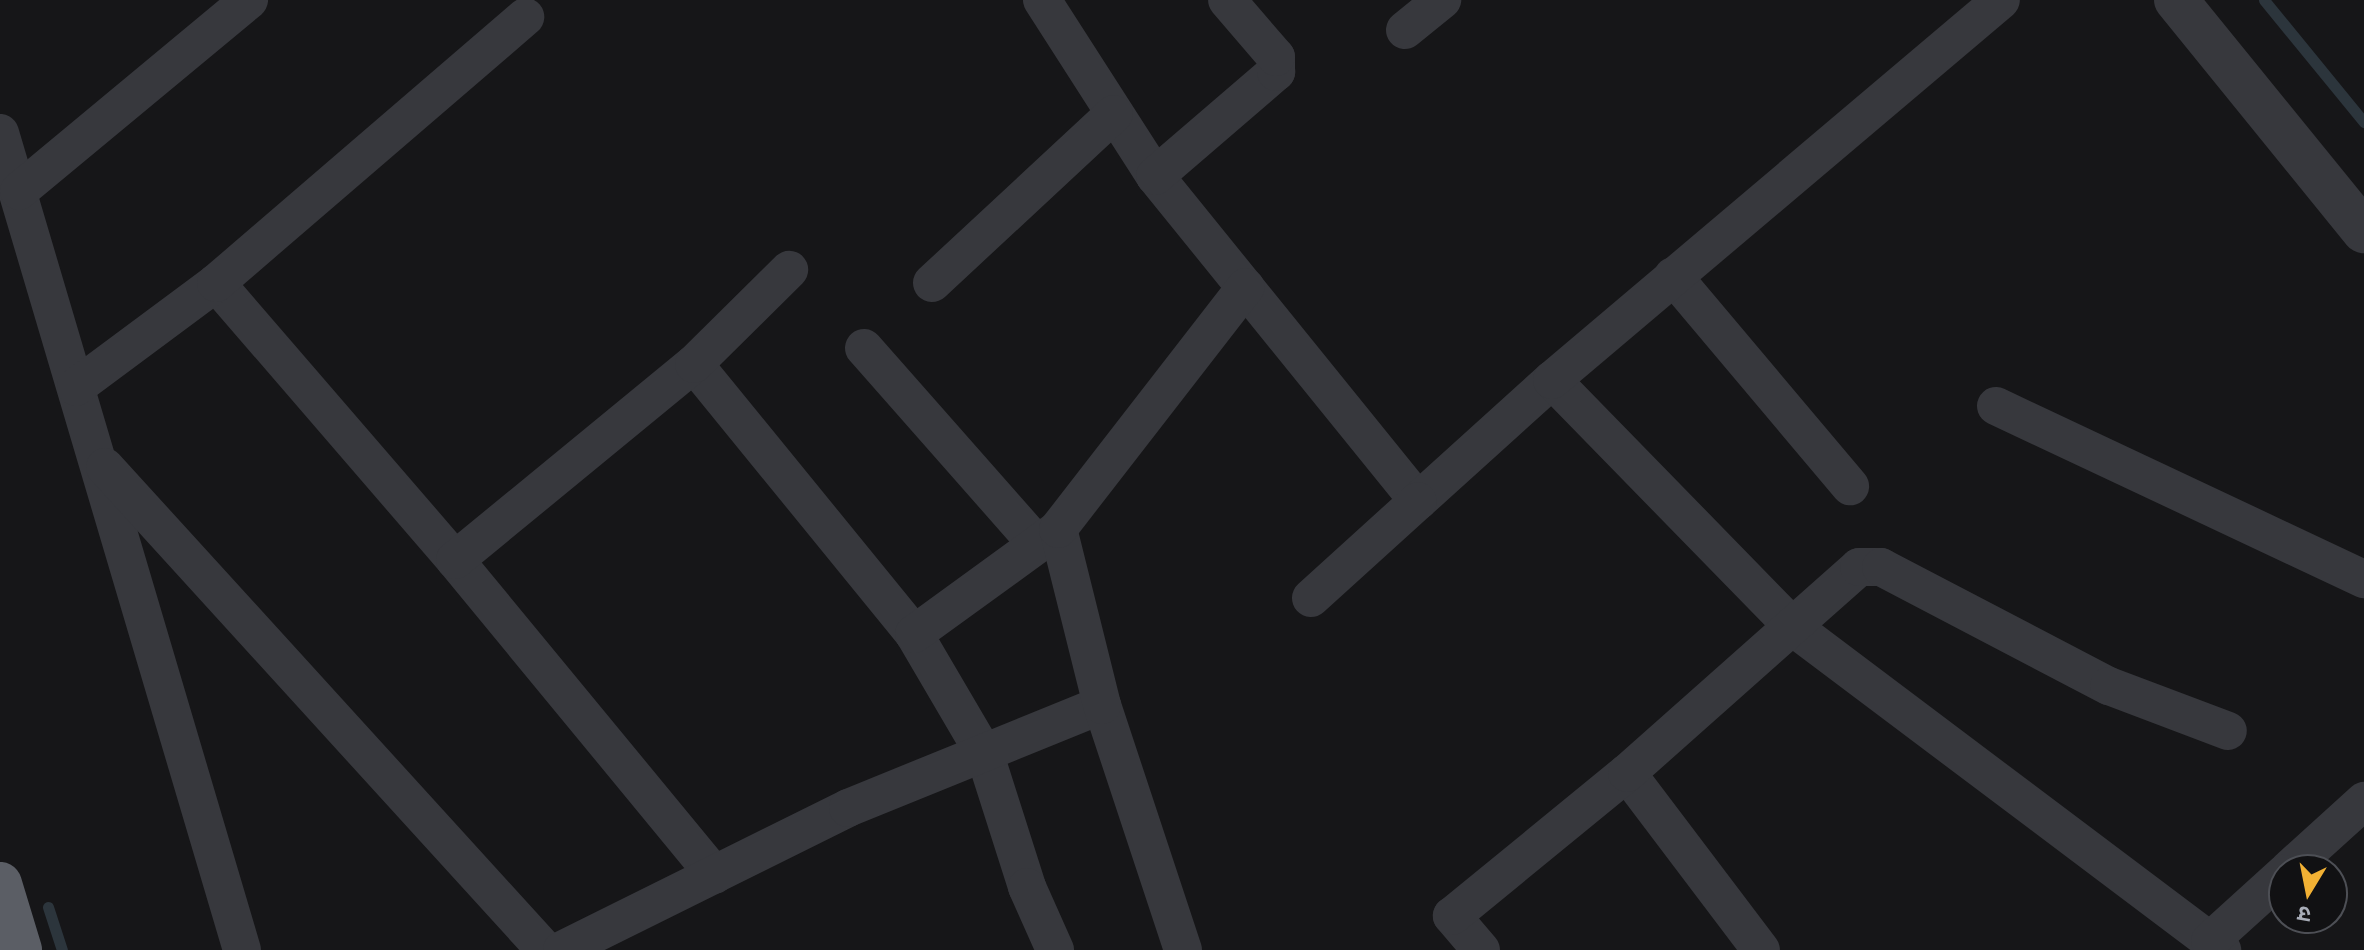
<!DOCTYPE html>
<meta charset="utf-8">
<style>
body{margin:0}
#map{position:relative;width:2364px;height:950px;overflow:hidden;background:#161618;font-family:"Open Sans","Noto Sans Devanagari",sans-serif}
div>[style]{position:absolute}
.stream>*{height:11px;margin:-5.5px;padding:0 5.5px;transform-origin:5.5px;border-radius:5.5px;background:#2c353c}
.minor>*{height:38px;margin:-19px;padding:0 19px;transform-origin:19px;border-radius:19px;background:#37383d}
.tertiary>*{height:44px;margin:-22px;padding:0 22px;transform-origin:22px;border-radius:22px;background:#37383d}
.trunk>*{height:44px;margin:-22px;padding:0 22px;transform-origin:22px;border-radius:22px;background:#5b5e65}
span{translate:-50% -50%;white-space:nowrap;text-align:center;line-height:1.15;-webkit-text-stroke:8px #111113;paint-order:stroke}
.north{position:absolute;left:2268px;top:854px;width:80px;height:80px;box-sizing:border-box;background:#111113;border:2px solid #4d4f55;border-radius:50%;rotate:190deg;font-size:22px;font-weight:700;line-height:32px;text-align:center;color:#a8adb8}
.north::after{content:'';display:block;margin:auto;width:28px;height:36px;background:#f2b134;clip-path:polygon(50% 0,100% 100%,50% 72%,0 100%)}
</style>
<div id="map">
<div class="stream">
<div style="left:2264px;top:0;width:158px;rotate:50.7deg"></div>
<div style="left:48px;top:907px;width:45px;rotate:72deg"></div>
</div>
<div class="minor">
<div style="left:1042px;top:0;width:209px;rotate:57.3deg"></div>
<div style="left:1155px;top:176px;width:418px;rotate:51deg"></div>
<div style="left:1418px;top:501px;width:181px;rotate:-42.1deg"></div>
<div style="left:1552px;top:380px;width:347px;rotate:45.7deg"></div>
<div style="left:1794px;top:628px;width:536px;rotate:36.96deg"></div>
<div style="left:1405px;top:30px;width:48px;rotate:-39deg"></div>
<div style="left:0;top:133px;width:852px;rotate:73.5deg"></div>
<div style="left:1155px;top:176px;width:160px;rotate:-40.7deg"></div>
<div style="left:1276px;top:72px;width:15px;rotate:-90deg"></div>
<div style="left:1276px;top:57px;width:75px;rotate:-130.7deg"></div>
<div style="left:19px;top:191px;width:299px;rotate:-39.7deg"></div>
<div style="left:1673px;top:276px;width:275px;rotate:49.9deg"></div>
<div style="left:216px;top:283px;width:366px;rotate:49.2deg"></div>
<div style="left:455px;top:560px;width:408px;rotate:50.5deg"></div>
<div style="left:932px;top:283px;width:248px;rotate:-42.9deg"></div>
<div style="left:864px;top:348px;width:261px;rotate:48.6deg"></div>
<div style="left:694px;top:364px;width:348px;rotate:50.8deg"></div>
<div style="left:914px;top:634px;width:140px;rotate:59.6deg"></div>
<div style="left:985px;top:755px;width:139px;rotate:72.3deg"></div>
<div style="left:1027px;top:887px;width:69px;rotate:66deg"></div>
<div style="left:1552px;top:380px;width:588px;rotate:-40.24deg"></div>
<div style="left:76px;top:387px;width:174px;rotate:-36.6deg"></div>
<div style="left:216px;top:283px;width:408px;rotate:-40.7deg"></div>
<div style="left:1996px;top:406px;width:407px;rotate:25.2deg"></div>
<div style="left:105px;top:467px;width:653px;rotate:47.67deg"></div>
<div style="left:455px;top:560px;width:309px;rotate:-39.4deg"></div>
<div style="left:694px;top:364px;width:134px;rotate:-44.7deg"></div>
<div style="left:1311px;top:598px;width:144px;rotate:-42.2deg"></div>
<div style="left:914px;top:634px;width:175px;rotate:-36deg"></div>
<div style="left:1627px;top:773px;width:222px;rotate:52.9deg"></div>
<div style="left:2288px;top:870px;width:103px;rotate:-42.2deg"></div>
<div style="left:2210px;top:941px;width:100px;rotate:-42.2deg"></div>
<div style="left:562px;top:950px;width:319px;rotate:-26.4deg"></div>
<div style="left:848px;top:808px;width:274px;rotate:-22.1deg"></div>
<div style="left:1183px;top:950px;width:258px;rotate:-108.3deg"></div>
<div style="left:1102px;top:705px;width:181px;rotate:-104deg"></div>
<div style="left:1058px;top:529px;width:306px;rotate:-52.2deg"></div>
<div style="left:1481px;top:950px;width:45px;rotate:-130.5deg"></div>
<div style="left:1452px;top:916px;width:226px;rotate:-39.3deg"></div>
<div style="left:1627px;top:773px;width:310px;rotate:-41.6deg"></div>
<div style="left:1859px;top:567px;width:22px"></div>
<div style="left:1881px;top:567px;width:257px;rotate:27.6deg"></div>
<div style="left:2109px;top:686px;width:127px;rotate:20.7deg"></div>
</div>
<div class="tertiary">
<div style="left:2176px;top:0;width:298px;rotate:50.9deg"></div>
</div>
<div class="trunk">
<div style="left:0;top:884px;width:69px;rotate:73.1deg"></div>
</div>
<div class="north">उ</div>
</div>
